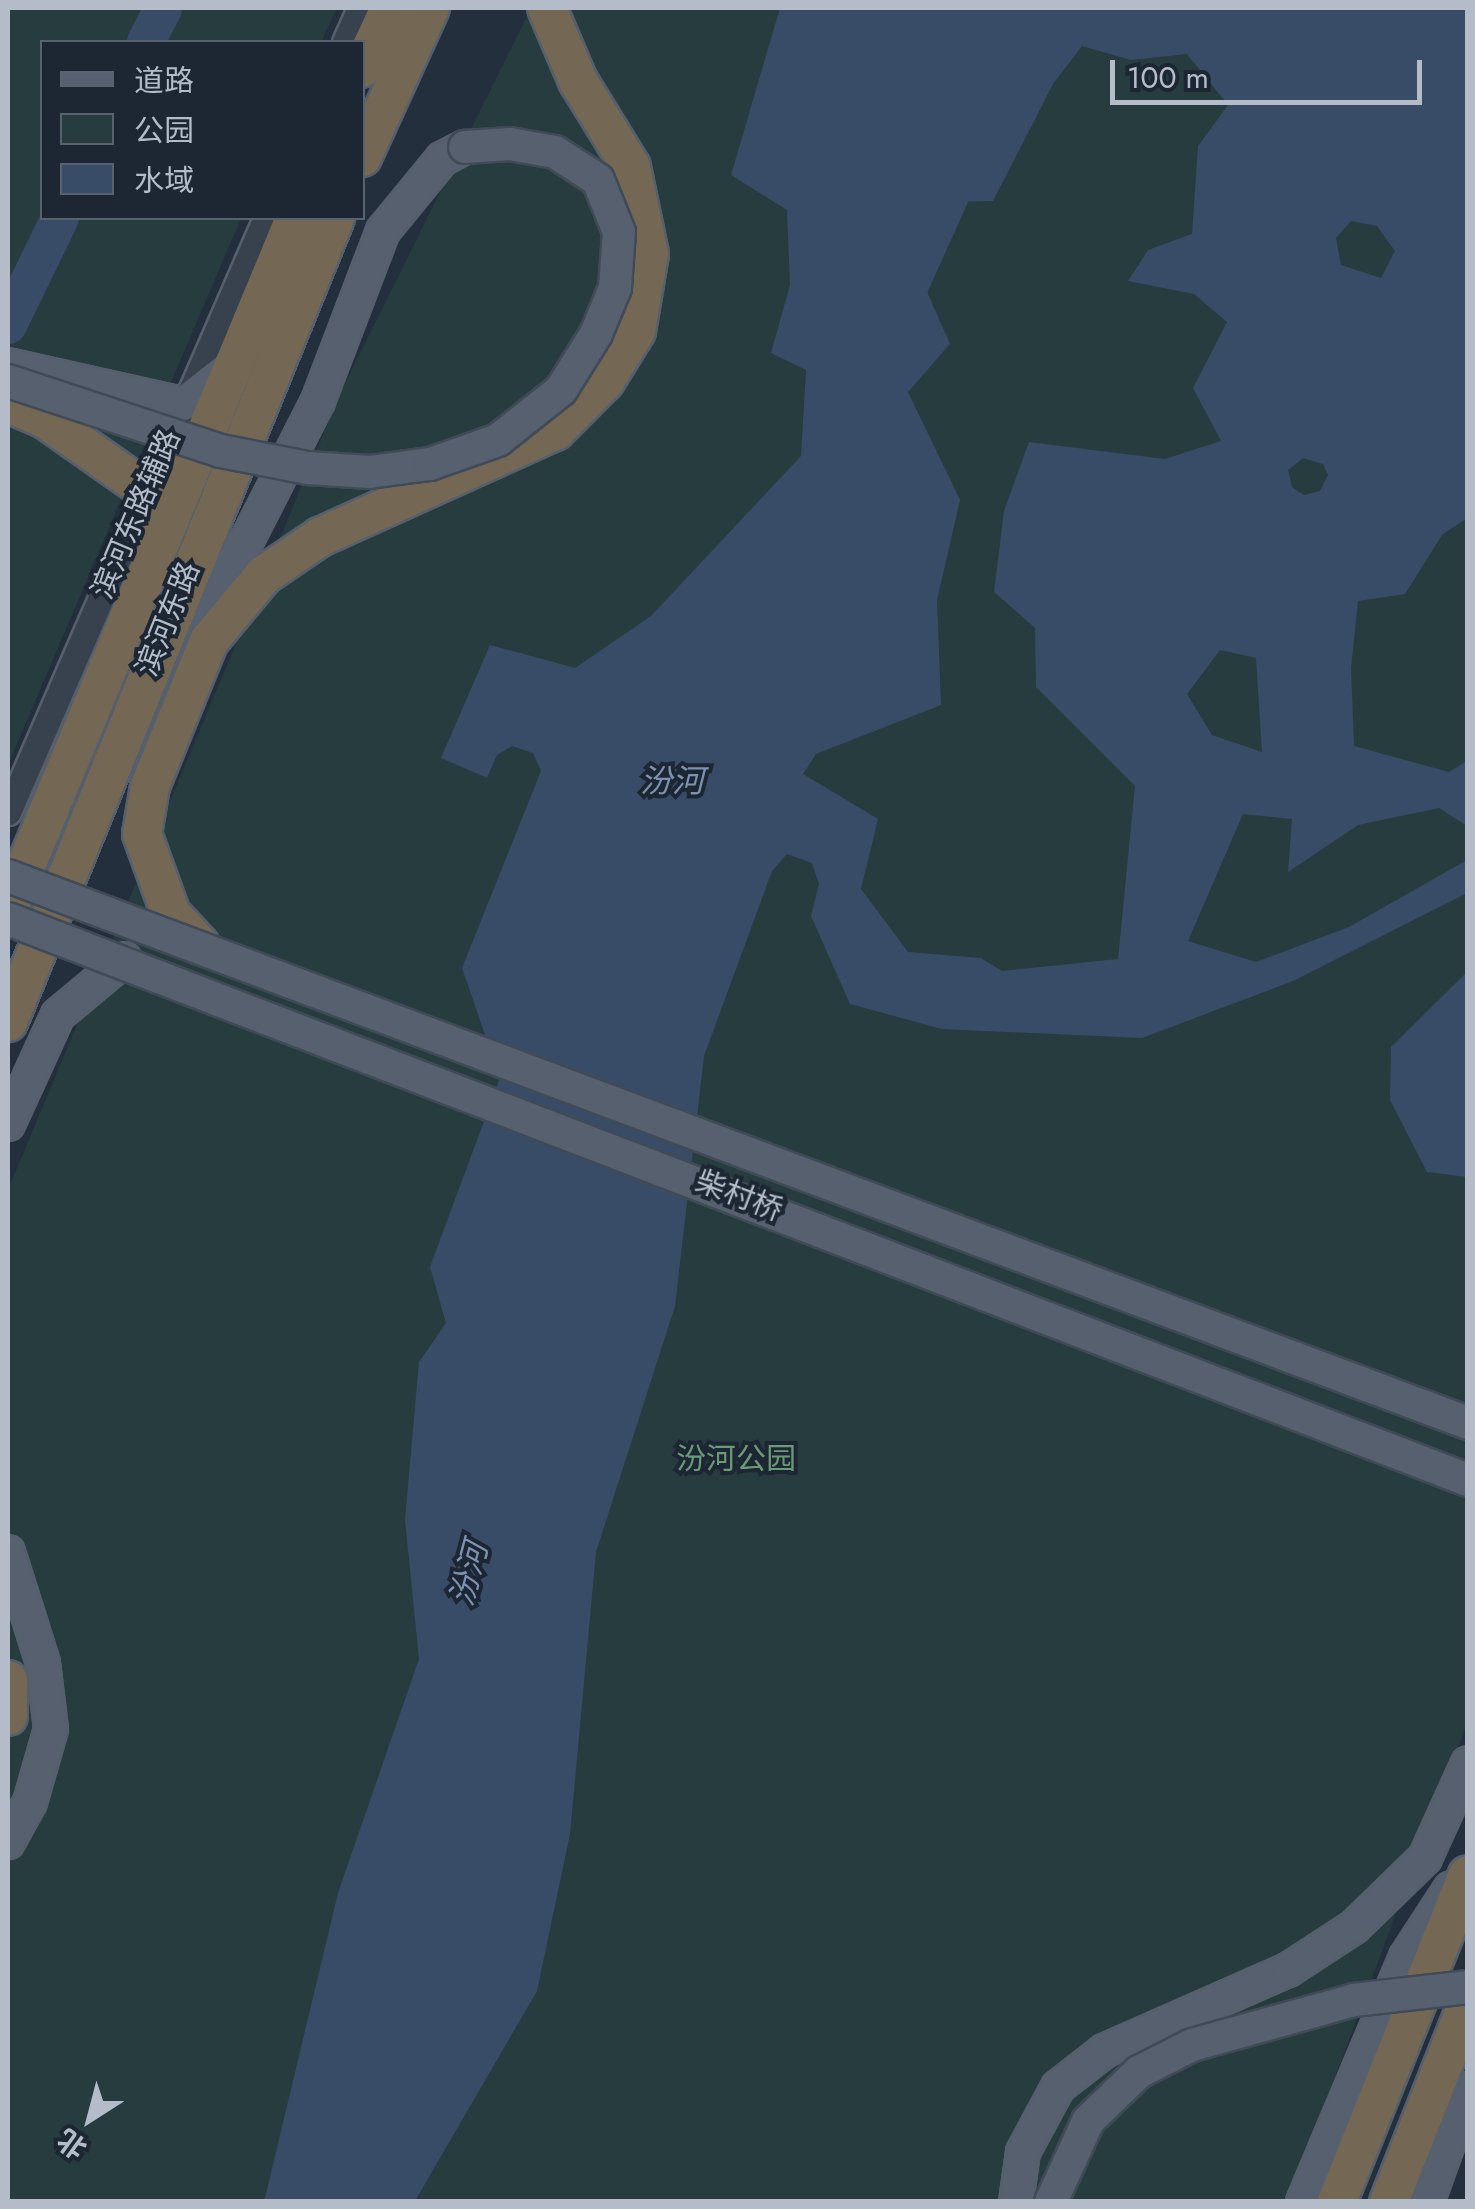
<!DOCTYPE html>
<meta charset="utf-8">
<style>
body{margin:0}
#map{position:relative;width:1475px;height:2209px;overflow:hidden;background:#242f3e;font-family:Jost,"Noto Sans SC",sans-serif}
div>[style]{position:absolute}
.green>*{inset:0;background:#263c3f}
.water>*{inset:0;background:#394c67}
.river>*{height:38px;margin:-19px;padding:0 19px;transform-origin:19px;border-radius:19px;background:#394c67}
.roads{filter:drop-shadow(2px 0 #565f6c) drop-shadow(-2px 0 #565f6c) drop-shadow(0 2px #565f6c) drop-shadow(0 -2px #565f6c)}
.minor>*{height:25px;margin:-12.5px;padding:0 12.5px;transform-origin:12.5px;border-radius:12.5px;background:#38414e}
.major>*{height:32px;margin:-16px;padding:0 16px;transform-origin:16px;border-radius:16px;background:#56606e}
.highway>*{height:38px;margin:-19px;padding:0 19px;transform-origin:19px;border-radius:19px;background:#746855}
.bridges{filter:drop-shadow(2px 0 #414a57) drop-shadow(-2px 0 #414a57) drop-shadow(0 2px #414a57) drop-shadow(0 -2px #414a57)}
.major-bridge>*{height:32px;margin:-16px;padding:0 16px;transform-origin:16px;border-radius:16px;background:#56606e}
span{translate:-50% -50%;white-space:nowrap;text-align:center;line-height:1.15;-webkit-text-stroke:8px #1d2633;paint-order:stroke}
.street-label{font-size:30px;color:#b4bcc9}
.park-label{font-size:30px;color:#6b9a76}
.water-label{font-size:32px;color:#7c92b1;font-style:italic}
.frame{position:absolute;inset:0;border:10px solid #b4bcc9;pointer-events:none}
.legend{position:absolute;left:40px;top:40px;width:325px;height:180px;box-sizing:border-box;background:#1d2633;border:2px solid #59626f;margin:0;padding:12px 18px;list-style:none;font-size:30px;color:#b4bcc9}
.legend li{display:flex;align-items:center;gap:20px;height:50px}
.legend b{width:50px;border:2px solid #59626f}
.north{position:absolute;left:40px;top:2069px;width:100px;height:100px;-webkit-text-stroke:8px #1d2633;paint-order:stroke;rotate:216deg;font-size:28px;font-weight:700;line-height:40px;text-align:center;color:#b4bcc9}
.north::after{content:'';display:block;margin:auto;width:35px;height:45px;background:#b4bcc9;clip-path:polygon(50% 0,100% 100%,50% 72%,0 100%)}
.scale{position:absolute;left:1110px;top:60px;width:312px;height:45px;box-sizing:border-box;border:5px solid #b4bcc9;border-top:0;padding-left:12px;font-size:30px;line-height:35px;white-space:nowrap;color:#b4bcc9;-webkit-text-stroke:8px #1d2633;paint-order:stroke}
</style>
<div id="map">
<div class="green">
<div style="clip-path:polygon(8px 8px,337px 8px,321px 42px,42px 42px,42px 218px,241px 218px,8px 765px)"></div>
<div style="clip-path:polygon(531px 8px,1467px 8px,1467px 1723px,1289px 2201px,8px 2202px,8px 1190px,340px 394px)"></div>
</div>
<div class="water">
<div style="clip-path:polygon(evenodd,780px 8px,1467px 8px,1467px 518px,1442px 535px,1405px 594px,1358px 601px,1351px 668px,1354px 746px,1449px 772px,1467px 761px,1467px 826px,1439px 808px,1358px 825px,1288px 872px,1292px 819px,1243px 814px,1188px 941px,1256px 962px,1349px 927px,1467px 860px,1467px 893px,1293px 981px,1142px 1038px,942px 1029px,850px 1004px,811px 916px,819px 884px,812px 863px,787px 854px,772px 871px,704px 1056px,675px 1306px,596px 1552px,570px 1834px,537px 1991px,415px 2201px,264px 2202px,338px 1893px,419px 1659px,405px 1520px,419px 1362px,446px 1323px,430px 1267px,500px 1078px,462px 968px,541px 771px,533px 753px,512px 746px,497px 755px,487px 778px,441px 758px,490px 645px,575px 668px,651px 616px,801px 456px,806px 370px,771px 353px,790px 285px,787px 210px,731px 175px,780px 8px,1082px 46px,1131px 60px,1187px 54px,1228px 105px,1198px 146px,1192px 234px,1148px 250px,1128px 281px,1194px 294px,1227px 322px,1193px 388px,1221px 441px,1165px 459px,1029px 442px,1004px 511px,994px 592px,1035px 628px,1036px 687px,1135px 786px,1118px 959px,1002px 971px,981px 958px,908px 952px,861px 889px,878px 819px,803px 774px,816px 754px,941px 705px,937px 600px,960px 500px,908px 392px,950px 344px,910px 253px,942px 202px,993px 201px,1053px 84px,1082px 46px,780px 8px,1351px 221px,1377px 226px,1395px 251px,1381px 278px,1341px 265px,1336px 238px,1351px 221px,780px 8px,1303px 458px,1323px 464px,1328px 475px,1320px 491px,1304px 495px,1292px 487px,1288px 470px,1303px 458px,780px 8px,1220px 650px,1256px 658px,1262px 752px,1212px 735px,1187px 694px,1220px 650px)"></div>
<div style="clip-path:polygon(1467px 972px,1467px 1177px,1427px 1172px,1390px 1100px,1391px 1047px)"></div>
</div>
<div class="river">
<div style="left:146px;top:42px;width:38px;rotate:-63deg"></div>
<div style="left:896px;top:316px;width:175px;rotate:-65.8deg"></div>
<div style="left:8px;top:325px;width:119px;rotate:-64.1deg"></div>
</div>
<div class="roads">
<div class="minor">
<div style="left:345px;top:42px;width:37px;rotate:-66deg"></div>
<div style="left:8px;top:812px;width:648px;rotate:-66.52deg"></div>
</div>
<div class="major">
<div style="left:8px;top:365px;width:179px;rotate:12.6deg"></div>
<div style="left:183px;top:404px;width:60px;rotate:-38.2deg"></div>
<div style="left:173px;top:627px;width:101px;rotate:-47.8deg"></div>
<div style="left:241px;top:552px;width:169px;rotate:-63deg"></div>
<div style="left:318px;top:401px;width:182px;rotate:-69.1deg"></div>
<div style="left:383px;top:231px;width:93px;rotate:-50.7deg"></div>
<div style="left:442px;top:159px;width:26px;rotate:-28deg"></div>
<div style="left:8px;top:1124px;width:120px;rotate:-65.4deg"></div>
<div style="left:58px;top:1015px;width:87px;rotate:-39.9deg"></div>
<div style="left:8px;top:1552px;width:116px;rotate:72.5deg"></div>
<div style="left:43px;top:1663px;width:66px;rotate:83.1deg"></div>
<div style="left:51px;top:1729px;width:76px;rotate:106deg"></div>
<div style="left:30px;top:1802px;width:46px;rotate:118.8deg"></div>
<div style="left:1016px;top:2202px;width:50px;rotate:-82deg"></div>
<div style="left:1023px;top:2152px;width:74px;rotate:-61.7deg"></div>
<div style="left:1058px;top:2087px;width:58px;rotate:-38deg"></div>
<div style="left:1104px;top:2051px;width:201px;rotate:-23.8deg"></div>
<div style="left:1288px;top:1970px;width:79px;rotate:-33.1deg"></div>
<div style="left:1354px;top:1927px;width:99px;rotate:-44.2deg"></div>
<div style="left:1425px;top:1858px;width:104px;rotate:-65.6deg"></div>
<div style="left:1303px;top:2202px;width:266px;rotate:-67.2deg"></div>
<div style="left:1406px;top:1957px;width:82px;rotate:-56.9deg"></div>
<div style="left:1427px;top:2202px;width:120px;rotate:-70.1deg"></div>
</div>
<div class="highway">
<div style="left:362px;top:68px;width:66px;rotate:-65deg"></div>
<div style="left:362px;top:157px;width:164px;rotate:-65.5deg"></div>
<div style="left:8px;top:403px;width:40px;rotate:23.4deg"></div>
<div style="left:45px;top:419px;width:123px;rotate:35.1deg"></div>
<div style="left:146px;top:490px;width:44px;rotate:67.5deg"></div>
<div style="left:8px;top:909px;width:748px;rotate:-67.44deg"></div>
<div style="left:200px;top:945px;width:42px;rotate:-133.1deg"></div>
<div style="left:171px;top:914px;width:85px;rotate:-109.9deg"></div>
<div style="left:142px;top:834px;width:49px;rotate:-80.5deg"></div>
<div style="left:150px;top:786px;width:157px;rotate:-67.9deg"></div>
<div style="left:209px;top:641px;width:86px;rotate:-50.2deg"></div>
<div style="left:264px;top:575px;width:68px;rotate:-34.2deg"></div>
<div style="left:320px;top:537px;width:258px;rotate:-24.3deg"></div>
<div style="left:555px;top:431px;width:71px;rotate:-45deg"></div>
<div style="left:605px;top:381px;width:59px;rotate:-58.2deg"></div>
<div style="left:636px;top:331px;width:78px;rotate:-80.4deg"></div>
<div style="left:649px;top:254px;width:89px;rotate:-101.7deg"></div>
<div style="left:631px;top:167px;width:101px;rotate:-121.6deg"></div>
<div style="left:578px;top:81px;width:79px;rotate:-113deg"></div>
<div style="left:8px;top:1022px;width:868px;rotate:-67.87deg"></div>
<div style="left:8px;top:1680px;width:36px;rotate:90deg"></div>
<div style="left:1337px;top:2202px;width:352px;rotate:-68.2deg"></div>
<div style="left:1389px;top:2202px;width:215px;rotate:-68.4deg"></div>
</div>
</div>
<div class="bridges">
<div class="major-bridge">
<div style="left:8px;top:381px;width:224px;rotate:18.2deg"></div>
<div style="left:221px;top:451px;width:89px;rotate:11.1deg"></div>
<div style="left:308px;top:468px;width:61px;rotate:3.8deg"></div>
<div style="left:369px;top:472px;width:62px;rotate:-7.5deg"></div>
<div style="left:430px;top:464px;width:72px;rotate:-19.4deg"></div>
<div style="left:498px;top:440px;width:80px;rotate:-38.4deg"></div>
<div style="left:561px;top:390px;width:66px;rotate:-58deg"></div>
<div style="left:596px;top:334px;width:50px;rotate:-67.6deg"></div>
<div style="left:615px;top:288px;width:56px;rotate:-85.9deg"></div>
<div style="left:619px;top:232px;width:56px;rotate:-112deg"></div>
<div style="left:598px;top:180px;width:51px;rotate:-146.9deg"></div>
<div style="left:555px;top:152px;width:46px;rotate:-169.9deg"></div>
<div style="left:510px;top:144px;width:45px;rotate:176.2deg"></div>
<div style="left:8px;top:876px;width:1559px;rotate:20.54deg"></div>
<div style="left:8px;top:919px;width:1564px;rotate:21.02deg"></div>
<div style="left:1051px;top:2202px;width:89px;rotate:-65.4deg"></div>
<div style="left:1088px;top:2121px;width:71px;rotate:-43.9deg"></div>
<div style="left:1139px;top:2072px;width:59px;rotate:-27deg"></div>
<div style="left:1192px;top:2045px;width:168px;rotate:-15.5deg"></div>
<div style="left:1354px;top:2000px;width:115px;rotate:-6.5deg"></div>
</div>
</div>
<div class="street-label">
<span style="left:136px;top:514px;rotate:-67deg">滨河东路辅路</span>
<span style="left:168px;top:619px;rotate:-68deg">滨河东路</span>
<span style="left:739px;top:1196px;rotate:21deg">柴村桥</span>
</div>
<div class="park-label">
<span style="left:736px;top:1459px">汾河公园</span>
</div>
<div class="water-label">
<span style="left:672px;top:781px">汾河</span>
<span style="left:469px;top:1574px;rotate:-75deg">汾河</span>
</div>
<div class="frame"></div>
<ul class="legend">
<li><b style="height:12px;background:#56606e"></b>道路</li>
<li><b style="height:28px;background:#263c3f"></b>公园</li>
<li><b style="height:28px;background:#394c67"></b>水域</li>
</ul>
<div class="north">北</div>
<div class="scale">100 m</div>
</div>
